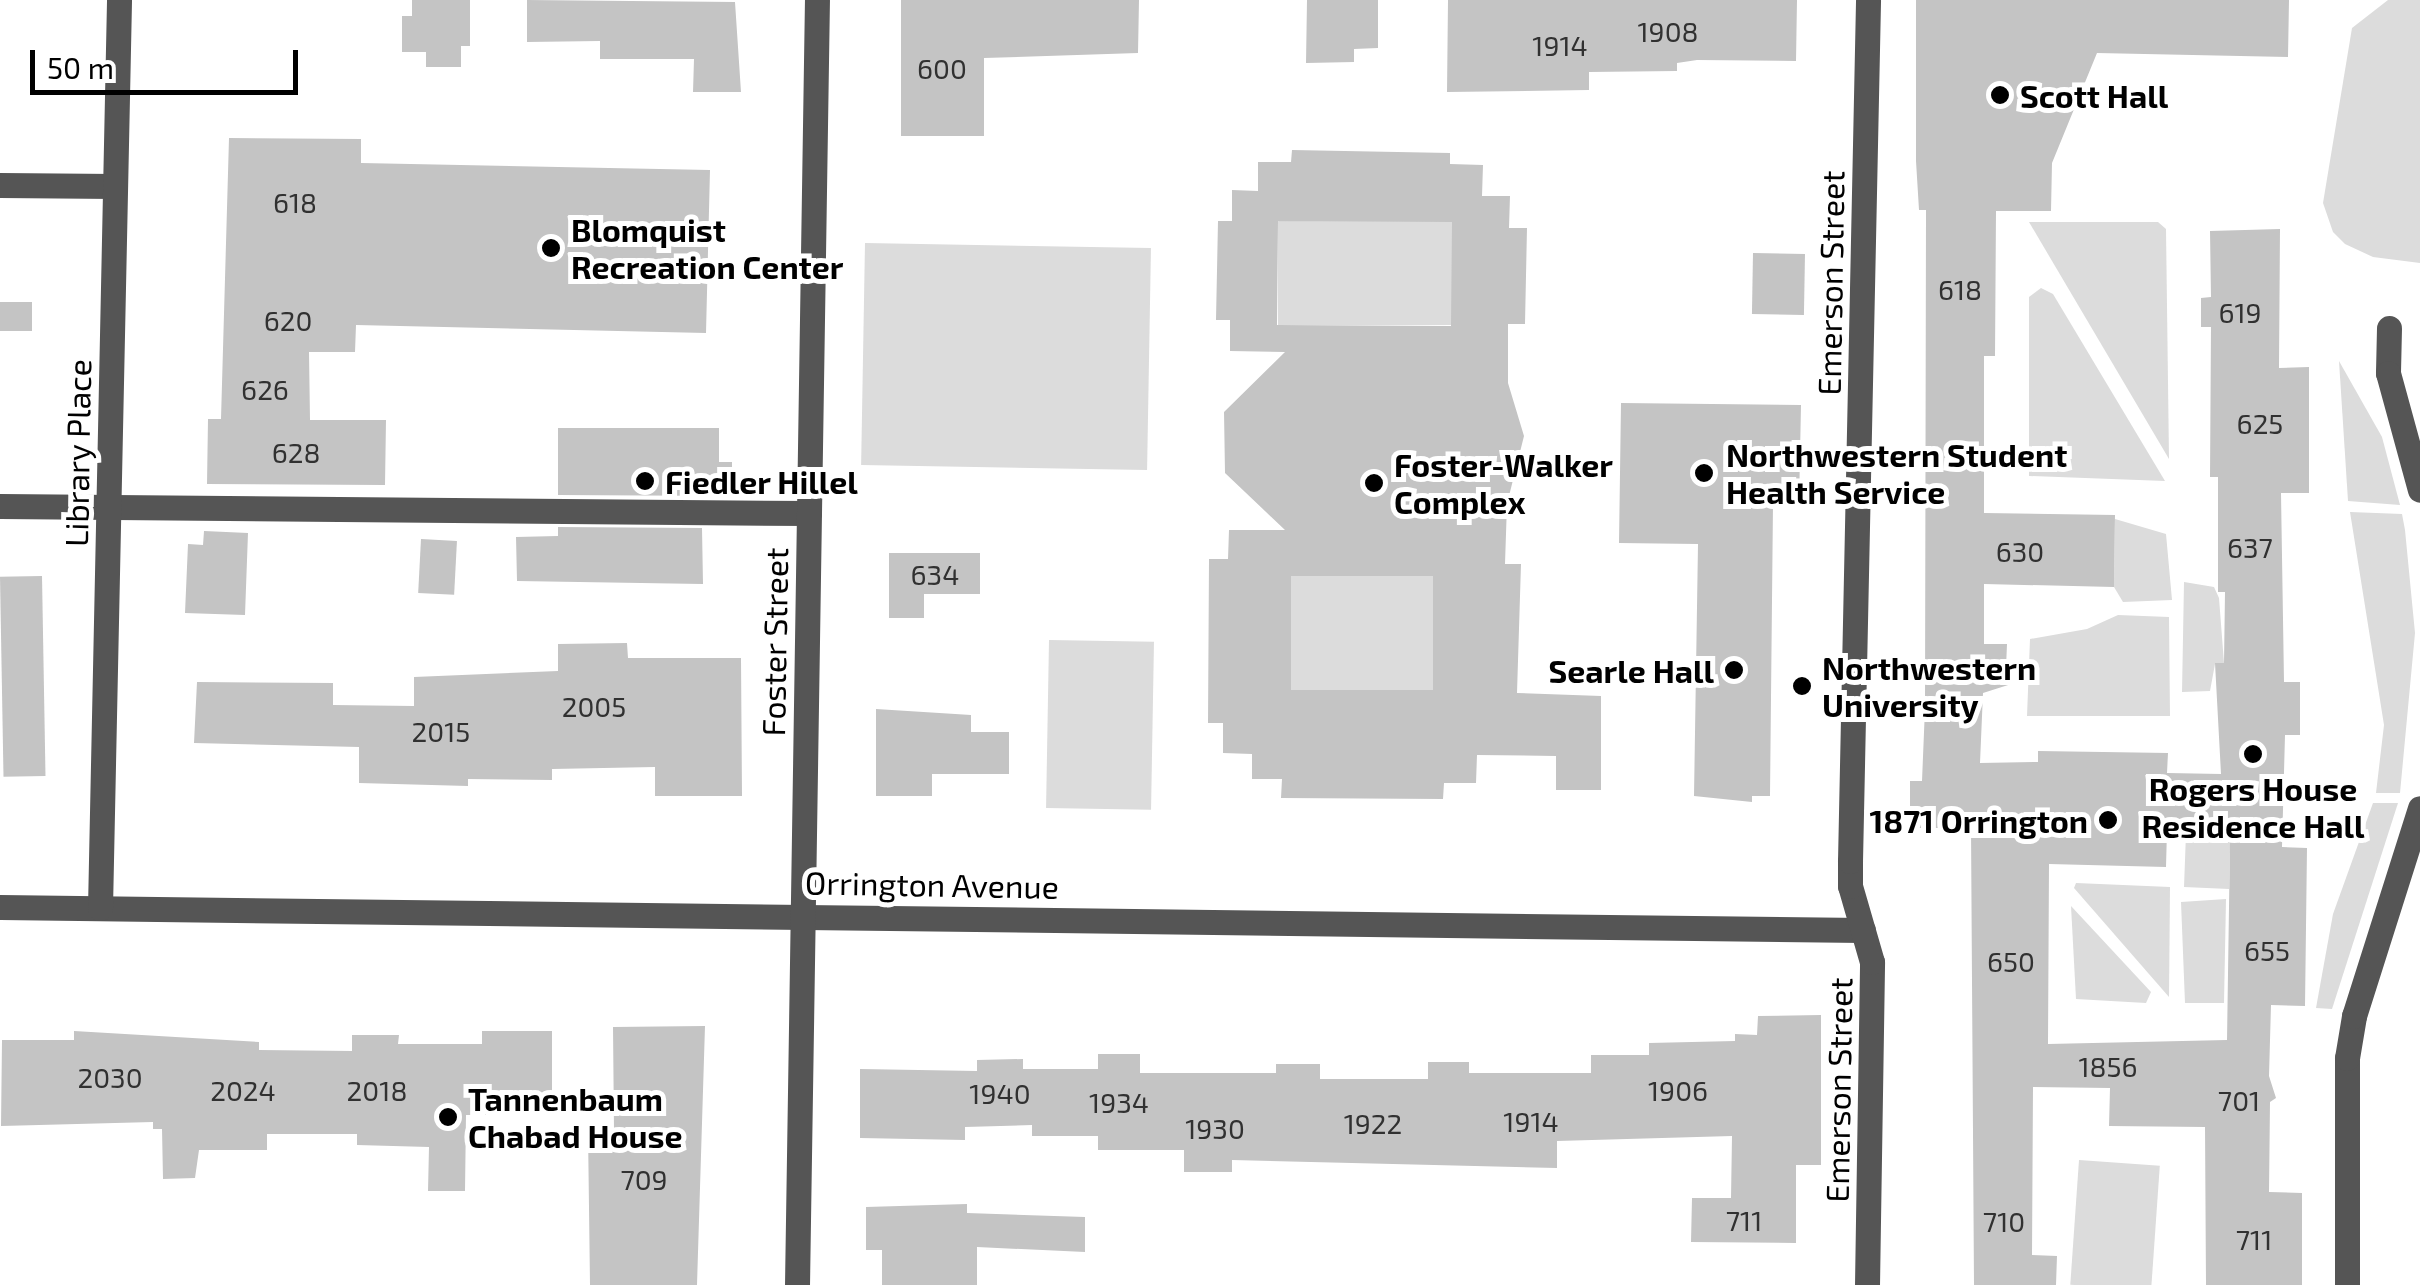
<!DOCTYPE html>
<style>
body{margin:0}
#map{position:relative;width:2420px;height:1285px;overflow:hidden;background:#fff;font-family:"Exo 2",sans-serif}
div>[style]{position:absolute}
.green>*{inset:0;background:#dcdcdc;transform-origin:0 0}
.building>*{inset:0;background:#c4c4c4;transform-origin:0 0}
.minor>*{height:25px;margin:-12.5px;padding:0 12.5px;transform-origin:12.5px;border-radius:12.5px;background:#555}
.dots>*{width:28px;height:28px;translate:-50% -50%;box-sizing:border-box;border:5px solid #fff;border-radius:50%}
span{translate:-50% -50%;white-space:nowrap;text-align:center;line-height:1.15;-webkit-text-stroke:10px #fff;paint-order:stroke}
.number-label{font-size:28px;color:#313131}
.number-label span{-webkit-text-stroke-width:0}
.poi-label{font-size:32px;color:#000;font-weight:700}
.left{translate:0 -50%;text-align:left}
.right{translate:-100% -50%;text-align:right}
.street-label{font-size:32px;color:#000}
.scale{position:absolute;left:30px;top:50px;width:268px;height:45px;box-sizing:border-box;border:5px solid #000;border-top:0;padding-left:12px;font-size:30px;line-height:35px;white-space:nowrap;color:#000;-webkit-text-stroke:8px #fff;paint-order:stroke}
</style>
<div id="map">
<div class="green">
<div style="clip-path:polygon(2388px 0,2420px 0,2420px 263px,2373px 257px,2345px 244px,2333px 232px,2323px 203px,2352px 28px)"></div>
<div style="left:1278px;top:221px;width:174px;height:104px"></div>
<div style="clip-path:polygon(2029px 222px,2158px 222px,2166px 229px,2169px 459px)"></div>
<div style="left:865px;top:243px;width:286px;height:222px;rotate:1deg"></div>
<div style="clip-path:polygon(2041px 288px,2053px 294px,2165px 481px,2029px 476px,2029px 297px)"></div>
<div style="clip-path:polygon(2339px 361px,2382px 437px,2400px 505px,2348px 501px)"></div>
<div style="clip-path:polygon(2350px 512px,2402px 514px,2405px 530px,2415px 633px,2400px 793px,2376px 793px,2384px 725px)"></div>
<div style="clip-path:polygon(2115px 519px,2166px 534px,2172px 600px,2123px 602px,2114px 587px)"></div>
<div style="left:1291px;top:576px;width:142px;height:114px"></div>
<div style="clip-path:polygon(2184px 582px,2214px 587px,2219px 598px,2224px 663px,2215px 664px,2210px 691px,2182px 692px)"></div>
<div style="clip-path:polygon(2118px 615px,2169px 617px,2170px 716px,2027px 716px,2030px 639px,2087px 629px)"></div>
<div style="left:1049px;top:640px;width:105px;height:168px;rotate:1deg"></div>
<div style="clip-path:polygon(2373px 803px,2398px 803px,2332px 1009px,2316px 1008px,2333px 914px)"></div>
<div style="clip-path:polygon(2225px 830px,2225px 840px,2242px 840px,2230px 847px,2229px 889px,2184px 887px,2186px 833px)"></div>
<div style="clip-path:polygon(2076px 883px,2170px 887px,2169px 997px,2074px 888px)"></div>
<div style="clip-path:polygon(2226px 899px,2224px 1003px,2185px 1003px,2181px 902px)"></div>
<div style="clip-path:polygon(2071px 906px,2151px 992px,2146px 1003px,2076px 999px)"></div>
<div style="left:2079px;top:1160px;width:81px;height:125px;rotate:4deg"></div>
</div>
<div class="building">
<div style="clip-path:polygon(412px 0,470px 0,470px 46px,461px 46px,461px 67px,426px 67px,426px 52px,402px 52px,402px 16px,412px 16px)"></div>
<div style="clip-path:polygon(527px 0,735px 2px,741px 92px,693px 92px,694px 59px,600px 59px,600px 41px,527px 42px)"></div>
<div style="clip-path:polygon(901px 0,1139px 0,1138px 53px,984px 58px,984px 136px,901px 136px)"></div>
<div style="clip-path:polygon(1307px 0,1378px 0,1378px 48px,1354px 49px,1354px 62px,1306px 63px)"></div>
<div style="clip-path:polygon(1448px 0,1797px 0,1796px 61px,1697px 60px,1677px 63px,1677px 71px,1589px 72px,1589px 90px,1447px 92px)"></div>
<div style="clip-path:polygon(evenodd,1916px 0,2289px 0,2288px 57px,2097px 53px,2052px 163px,2051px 211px,1996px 211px,1995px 356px,1984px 356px,1984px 513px,2115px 515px,2114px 587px,1984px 584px,1984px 644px,2007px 644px,2006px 668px,2027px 679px,1983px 693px,1980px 763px,2038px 762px,2038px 751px,2168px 753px,2167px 773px,2221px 774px,2215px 663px,2224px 663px,2225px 592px,2218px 592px,2218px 477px,2210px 477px,2211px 327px,2201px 327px,2201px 298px,2211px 297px,2210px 231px,2280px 229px,2279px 368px,2309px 367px,2309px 493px,2281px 493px,2284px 682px,2300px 682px,2300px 735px,2285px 735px,2282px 847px,2307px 848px,2305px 1006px,2271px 1005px,2269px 1076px,2276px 1098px,2270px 1102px,2269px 1192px,2302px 1193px,2302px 1285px,2206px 1285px,2205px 1127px,2109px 1126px,2110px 1088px,2033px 1087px,2032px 1255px,2057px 1256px,2056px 1285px,1974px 1285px,1971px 828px,1910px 828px,1910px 781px,1922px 781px,1925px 708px,1926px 210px,1919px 210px,1916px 161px,1916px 0,2167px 830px,2225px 830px,2230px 840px,2227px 1040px,2048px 1044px,2049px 864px,2166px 867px,2167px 830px)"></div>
<div style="clip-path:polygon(229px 138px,361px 139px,361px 163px,710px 170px,706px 333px,356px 325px,355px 352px,309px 352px,310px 420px,386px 420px,385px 485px,207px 484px,208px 419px,221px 419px)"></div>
<div style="clip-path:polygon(evenodd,1292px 150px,1450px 153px,1450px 164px,1483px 165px,1482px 196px,1510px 196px,1509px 228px,1527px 228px,1525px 324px,1508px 324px,1508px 383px,1524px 436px,1507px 504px,1505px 564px,1521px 564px,1517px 693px,1601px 696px,1601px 790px,1556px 790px,1556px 756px,1477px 755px,1476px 783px,1444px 783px,1443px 799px,1281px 798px,1282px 779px,1252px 779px,1252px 754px,1223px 753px,1223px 723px,1208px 723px,1209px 559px,1228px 559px,1229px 530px,1285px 530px,1225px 473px,1224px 412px,1285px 352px,1230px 351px,1230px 320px,1216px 320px,1218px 221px,1232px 221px,1232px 190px,1258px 191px,1258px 162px,1291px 162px,1292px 150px,1278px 221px,1452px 222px,1451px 326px,1277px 325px,1278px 221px,1292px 150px,1291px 576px,1433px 576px,1433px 690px,1291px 690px,1291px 576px)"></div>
<div style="left:1753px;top:253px;width:52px;height:61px;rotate:1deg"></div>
<div style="left:0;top:302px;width:32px;height:29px"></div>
<div style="clip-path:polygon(1621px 403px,1801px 405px,1799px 505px,1773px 504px,1770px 796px,1752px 796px,1752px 802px,1694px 796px,1698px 544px,1619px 543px)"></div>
<div style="clip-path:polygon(558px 428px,719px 428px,719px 462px,732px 462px,732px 496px,558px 495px)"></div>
<div style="clip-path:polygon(558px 527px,702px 528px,703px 584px,517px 581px,516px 537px,558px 536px)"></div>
<div style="clip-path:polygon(204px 531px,248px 533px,245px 615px,185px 613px,188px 544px,203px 545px)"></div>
<div style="left:421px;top:539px;width:36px;height:54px;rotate:3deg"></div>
<div style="clip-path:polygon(889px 553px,980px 553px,980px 594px,924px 594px,924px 618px,889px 618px)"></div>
<div style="left:42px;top:576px;width:200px;height:42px;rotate:89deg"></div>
<div style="clip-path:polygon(627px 643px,628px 658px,741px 658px,742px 796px,655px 796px,655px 767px,552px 769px,552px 780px,468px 779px,468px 786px,359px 783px,359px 747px,194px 743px,197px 682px,333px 683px,333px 705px,414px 706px,414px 677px,558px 671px,558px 644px)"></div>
<div style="clip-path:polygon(876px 709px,971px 715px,971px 732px,1009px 732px,1009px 774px,932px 774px,932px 796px,876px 796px)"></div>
<div style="clip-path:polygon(1821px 1015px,1821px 1165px,1796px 1165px,1796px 1243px,1691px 1242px,1692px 1198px,1731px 1198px,1732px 1136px,1557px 1141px,1557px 1168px,1232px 1160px,1232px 1172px,1184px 1172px,1184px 1150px,1098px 1150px,1098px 1136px,1032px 1136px,1032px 1125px,965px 1127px,965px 1140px,860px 1138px,860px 1069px,977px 1071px,977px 1060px,1023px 1059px,1023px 1069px,1098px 1069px,1098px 1054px,1140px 1054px,1140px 1073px,1276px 1073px,1276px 1064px,1320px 1064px,1320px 1079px,1428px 1079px,1428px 1062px,1469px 1062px,1469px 1073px,1591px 1073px,1591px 1055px,1649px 1055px,1649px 1043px,1735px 1041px,1735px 1034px,1757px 1035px,1758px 1016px)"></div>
<div style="clip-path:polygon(705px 1026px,697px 1285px,590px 1285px,588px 1131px,614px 1131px,613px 1027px)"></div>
<div style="clip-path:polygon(74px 1031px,259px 1042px,259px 1050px,352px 1051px,352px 1035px,399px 1035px,398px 1044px,482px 1044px,482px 1031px,552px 1031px,552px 1115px,466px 1115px,465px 1191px,428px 1191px,429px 1147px,357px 1145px,357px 1134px,267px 1134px,267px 1150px,199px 1150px,195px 1178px,163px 1179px,162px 1129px,153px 1129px,153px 1122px,1px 1126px,2px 1040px,74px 1040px)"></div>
<div style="clip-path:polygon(967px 1204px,967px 1213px,1085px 1217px,1085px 1252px,977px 1247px,977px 1285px,882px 1285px,882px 1250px,866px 1250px,866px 1207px)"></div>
</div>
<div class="minor">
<div style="left:0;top:185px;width:115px;rotate:0.5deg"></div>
<div style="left:2389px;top:328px;width:45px;rotate:91.3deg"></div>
<div style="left:2388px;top:373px;width:121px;rotate:74.7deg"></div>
<div style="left:0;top:506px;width:809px;rotate:0.5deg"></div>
<div style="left:0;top:907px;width:1863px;rotate:0.71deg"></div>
<div style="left:100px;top:908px;width:908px;rotate:-88.8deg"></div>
<div style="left:797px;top:1285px;width:1285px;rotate:-89.11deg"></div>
<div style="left:1867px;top:1285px;width:323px;rotate:-89.1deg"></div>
<div style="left:1872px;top:962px;width:79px;rotate:-106.1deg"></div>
<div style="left:1850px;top:886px;width:25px;rotate:-90deg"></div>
<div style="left:1850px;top:861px;width:861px;rotate:-88.8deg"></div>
<div style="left:2347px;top:1285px;width:227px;rotate:-90deg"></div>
<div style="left:2347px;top:1058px;width:43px;rotate:-80.5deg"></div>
<div style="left:2354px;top:1016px;width:218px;rotate:-72.4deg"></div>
</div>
<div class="dots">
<div style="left:2000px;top:95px;background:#000"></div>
<div style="left:551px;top:248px;background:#000"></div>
<div style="left:1704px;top:473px;background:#000"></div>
<div style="left:645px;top:481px;background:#000"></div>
<div style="left:1374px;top:483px;background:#000"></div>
<div style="left:1734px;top:670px;background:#000"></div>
<div style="left:1802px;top:686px;background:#000"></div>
<div style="left:2253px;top:754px;background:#000"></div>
<div style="left:2108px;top:820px;background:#000"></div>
<div style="left:448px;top:1117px;background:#000"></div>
</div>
<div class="number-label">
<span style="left:1668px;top:31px">1908</span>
<span style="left:1560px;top:45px">1914</span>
<span style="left:942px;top:68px">600</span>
<span style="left:295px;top:202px">618</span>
<span style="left:1960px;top:289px">618</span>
<span style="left:2240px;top:312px">619</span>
<span style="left:288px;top:320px">620</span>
<span style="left:265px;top:389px">626</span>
<span style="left:2260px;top:423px">625</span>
<span style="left:296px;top:452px">628</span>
<span style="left:2250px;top:547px">637</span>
<span style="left:2020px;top:551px">630</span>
<span style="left:935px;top:574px">634</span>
<span style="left:594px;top:706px">2005</span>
<span style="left:441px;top:731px">2015</span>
<span style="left:2267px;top:950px">655</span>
<span style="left:2011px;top:961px">650</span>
<span style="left:2108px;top:1066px">1856</span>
<span style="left:110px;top:1077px">2030</span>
<span style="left:243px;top:1090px">2024</span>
<span style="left:377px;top:1090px">2018</span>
<span style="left:1678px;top:1090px">1906</span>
<span style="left:1000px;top:1093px">1940</span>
<span style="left:2239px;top:1100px">701</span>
<span style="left:1119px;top:1102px">1934</span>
<span style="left:1531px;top:1121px">1914</span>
<span style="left:1373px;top:1123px">1922</span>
<span style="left:1215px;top:1128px">1930</span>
<span style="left:644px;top:1179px">709</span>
<span style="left:1744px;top:1220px">711</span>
<span style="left:2004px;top:1221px">710</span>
<span style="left:2254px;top:1239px">711</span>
</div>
<div class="poi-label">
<span class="left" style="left:2020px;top:95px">Scott Hall</span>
<span class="left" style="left:571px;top:248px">Blomquist<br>Recreation Center</span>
<span class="left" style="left:1726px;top:473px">Northwestern Student<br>Health Service</span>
<span class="left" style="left:1394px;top:483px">Foster-Walker<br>Complex</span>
<span class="left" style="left:665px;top:481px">Fiedler Hillel</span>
<span class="left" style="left:1822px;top:686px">Northwestern<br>University</span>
<span class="right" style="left:1714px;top:670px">Searle Hall</span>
<span style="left:2253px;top:807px">Rogers House<br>Residence Hall</span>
<span class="right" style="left:2088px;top:820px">1871 Orrington</span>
<span class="left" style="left:468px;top:1117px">Tannenbaum<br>Chabad House</span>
</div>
<div class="street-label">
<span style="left:1830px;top:283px;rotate:-89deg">Emerson Street</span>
<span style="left:77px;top:453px;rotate:-89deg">Library Place</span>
<span style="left:774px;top:642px;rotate:-89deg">Foster Street</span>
<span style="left:932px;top:884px;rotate:1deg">Orrington Avenue</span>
<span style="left:1838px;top:1090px;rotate:-89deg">Emerson Street</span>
</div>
<div class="scale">50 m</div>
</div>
